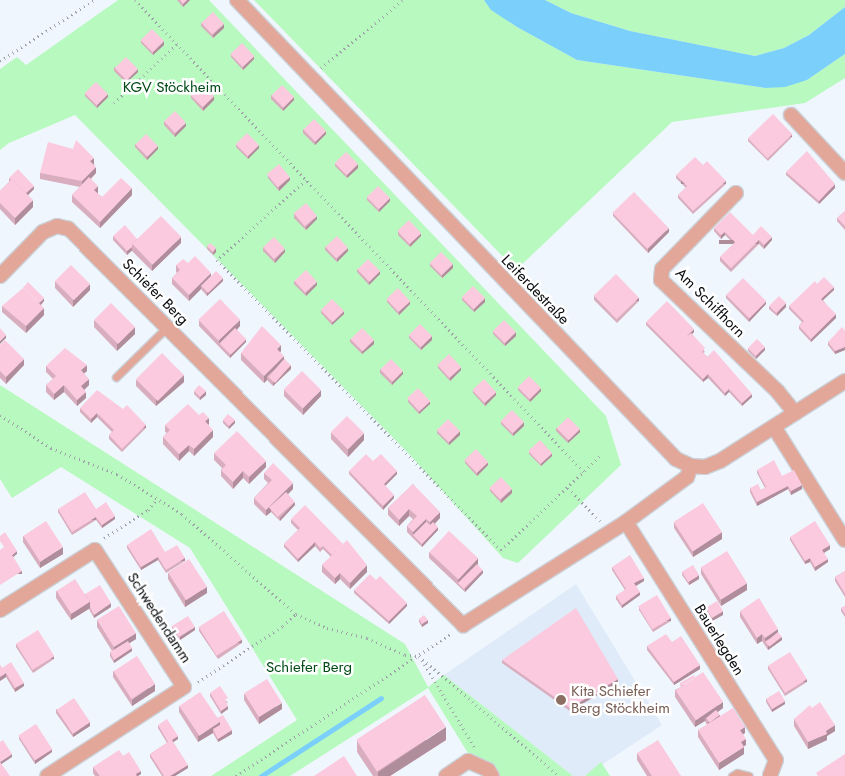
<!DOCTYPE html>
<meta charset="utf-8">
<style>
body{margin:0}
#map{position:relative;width:845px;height:776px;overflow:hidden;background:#f0f6fe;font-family:Jost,sans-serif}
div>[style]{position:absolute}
.built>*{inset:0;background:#dfebf9}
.green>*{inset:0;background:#b8f9bf}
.water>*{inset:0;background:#7bd0fb}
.stream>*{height:5px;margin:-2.5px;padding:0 2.5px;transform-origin:2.5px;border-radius:2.5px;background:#7bd0fb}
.path>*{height:3px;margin-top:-1.5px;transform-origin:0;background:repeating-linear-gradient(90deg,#9ea2a9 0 1px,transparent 0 5px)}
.roads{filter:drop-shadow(1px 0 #cbd1d8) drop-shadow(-1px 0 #cbd1d8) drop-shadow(0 1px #cbd1d8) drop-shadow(0 -1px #cbd1d8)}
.service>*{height:7px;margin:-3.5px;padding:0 3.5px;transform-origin:3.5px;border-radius:3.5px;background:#e2a799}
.minor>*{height:14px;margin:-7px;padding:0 7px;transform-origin:7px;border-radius:7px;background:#e2a799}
.wall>*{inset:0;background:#d8aebf}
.shaded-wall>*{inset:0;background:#b08d9b;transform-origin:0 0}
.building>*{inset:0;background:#fbcade;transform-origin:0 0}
.dots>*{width:14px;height:14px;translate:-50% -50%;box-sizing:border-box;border:2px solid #fff;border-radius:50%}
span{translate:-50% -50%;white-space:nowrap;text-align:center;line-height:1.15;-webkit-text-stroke:5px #fff;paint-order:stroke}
.park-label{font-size:15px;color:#004a16}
.street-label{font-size:15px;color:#0a0c0f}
.education-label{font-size:15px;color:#785e54}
.left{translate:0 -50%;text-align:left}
</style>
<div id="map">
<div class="built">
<div style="clip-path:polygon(576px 584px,662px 725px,585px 776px,573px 776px,444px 675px)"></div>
</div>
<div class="green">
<div style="clip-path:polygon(118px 0,209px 0,606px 416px,621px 465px,518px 563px,503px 558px,409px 454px,75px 115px,9px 143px,0 150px,0 69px,17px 57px,26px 65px)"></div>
<div style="clip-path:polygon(254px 0,484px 0,492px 10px,517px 27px,577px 60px,765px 88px,807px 80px,845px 54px,845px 78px,805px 103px,672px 122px,516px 270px)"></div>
<div style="clip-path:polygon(545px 0,845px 0,845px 7px,809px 35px,784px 48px,755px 56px,630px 31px,571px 13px)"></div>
<div style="clip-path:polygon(0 385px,405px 644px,428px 687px,444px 675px,573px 776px,482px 776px,428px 688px,290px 776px,211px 776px,297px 720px,190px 548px,61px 467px,12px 498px,0 479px)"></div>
<div style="clip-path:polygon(601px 762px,610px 776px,585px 776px)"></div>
</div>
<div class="water">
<div style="clip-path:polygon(484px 0,545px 0,571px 13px,630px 31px,755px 56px,784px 48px,809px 35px,845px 7px,845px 54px,807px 80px,785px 87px,765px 88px,577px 60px,517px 27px,491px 10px)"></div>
</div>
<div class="stream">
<div style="left:261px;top:776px;width:143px;rotate:-33deg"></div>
</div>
<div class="path">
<div style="left:135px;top:0;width:651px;rotate:46.43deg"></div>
<div style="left:0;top:61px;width:112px;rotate:-33deg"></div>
<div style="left:321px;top:68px;width:107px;rotate:-39.7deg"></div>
<div style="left:114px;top:103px;width:86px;rotate:-43.1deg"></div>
<div style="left:306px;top:180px;width:120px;rotate:138deg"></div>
<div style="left:217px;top:260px;width:406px;rotate:45.6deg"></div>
<div style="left:501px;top:550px;width:137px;rotate:-43.5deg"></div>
<div style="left:0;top:415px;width:61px;rotate:32.9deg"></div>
<div style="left:51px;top:448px;width:71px;rotate:21.5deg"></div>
<div style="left:117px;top:474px;width:76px;rotate:31.6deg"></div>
<div style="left:182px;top:514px;width:152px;rotate:41.3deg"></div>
<div style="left:296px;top:614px;width:34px;rotate:24deg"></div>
<div style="left:327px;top:628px;width:41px;rotate:14deg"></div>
<div style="left:367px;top:638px;width:42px;rotate:24.1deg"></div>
<div style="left:405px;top:655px;width:14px;rotate:4deg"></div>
<div style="left:419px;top:656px;width:184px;rotate:40.6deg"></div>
<div style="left:568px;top:488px;width:46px;rotate:45.9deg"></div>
<div style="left:104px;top:538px;width:52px;rotate:-32.5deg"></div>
<div style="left:148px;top:510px;width:14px;rotate:-51deg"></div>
<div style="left:422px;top:660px;width:103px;rotate:58.9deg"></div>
<div style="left:198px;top:682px;width:102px;rotate:-33.4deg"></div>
<div style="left:283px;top:626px;width:18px;rotate:-43deg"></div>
<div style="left:236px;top:776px;width:259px;rotate:-33.5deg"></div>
</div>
<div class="roads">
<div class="service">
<div style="left:116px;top:377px;width:71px;rotate:-44.4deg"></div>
<div style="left:732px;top:776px;width:6px;rotate:-31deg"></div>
<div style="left:737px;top:773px;width:12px;rotate:14deg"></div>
</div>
<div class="minor">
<div style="left:237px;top:0;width:635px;rotate:46.28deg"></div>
<div style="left:676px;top:459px;width:17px;rotate:25deg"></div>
<div style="left:691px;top:466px;width:14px;rotate:4deg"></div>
<div style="left:705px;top:467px;width:16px;rotate:-22deg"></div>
<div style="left:720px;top:461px;width:148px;rotate:-32.6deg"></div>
<div style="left:791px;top:115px;width:79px;rotate:47deg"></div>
<div style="left:736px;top:193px;width:106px;rotate:134.2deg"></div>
<div style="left:662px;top:269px;width:11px;rotate:95deg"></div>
<div style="left:661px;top:280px;width:162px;rotate:43.7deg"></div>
<div style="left:778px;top:392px;width:27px;rotate:51deg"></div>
<div style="left:0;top:276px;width:62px;rotate:-45.7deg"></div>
<div style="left:43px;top:232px;width:15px;rotate:-23deg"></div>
<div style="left:57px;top:226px;width:12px;rotate:14deg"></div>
<div style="left:69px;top:229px;width:559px;rotate:45.15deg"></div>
<div style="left:463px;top:625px;width:193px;rotate:-32.3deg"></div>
<div style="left:626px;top:522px;width:76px;rotate:-36.4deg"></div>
<div style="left:687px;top:477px;width:12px;rotate:-70deg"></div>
<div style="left:774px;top:427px;width:133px;rotate:57.9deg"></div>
<div style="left:626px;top:522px;width:281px;rotate:57.8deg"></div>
<div style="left:776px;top:760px;width:17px;rotate:111deg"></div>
<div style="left:0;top:610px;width:112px;rotate:-32.3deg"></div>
<div style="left:95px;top:550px;width:163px;rotate:57deg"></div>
<div style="left:184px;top:687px;width:163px;rotate:147deg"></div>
<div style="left:446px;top:776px;width:27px;rotate:-34deg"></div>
<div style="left:468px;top:761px;width:22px;rotate:24deg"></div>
<div style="left:488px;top:770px;width:7px;rotate:56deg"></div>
</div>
</div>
<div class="wall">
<div style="clip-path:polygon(177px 0,190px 0,183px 7px)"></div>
<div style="clip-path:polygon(201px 23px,224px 28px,213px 38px,201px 26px)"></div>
<div style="clip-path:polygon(141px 40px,164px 45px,153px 55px,141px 43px)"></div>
<div style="clip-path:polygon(231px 54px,254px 59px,243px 70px,231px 57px)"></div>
<div style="clip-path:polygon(114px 67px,138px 72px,126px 83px,114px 71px)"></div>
<div style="clip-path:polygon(85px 93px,108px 97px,97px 108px,85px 96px)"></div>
<div style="clip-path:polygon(191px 95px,214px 100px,203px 111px,191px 98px)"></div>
<div style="clip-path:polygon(271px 95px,294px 100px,283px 111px,271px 99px)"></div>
<div style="clip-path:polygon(164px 121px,186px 126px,175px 137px,164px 125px)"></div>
<div style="clip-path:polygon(303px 129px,326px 134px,315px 145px,303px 133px)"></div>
<div style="clip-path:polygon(792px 137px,768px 161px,748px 141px,748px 138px)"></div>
<div style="clip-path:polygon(135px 144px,158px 149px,147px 160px,135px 147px)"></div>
<div style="clip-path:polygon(236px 144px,259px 148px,248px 159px,236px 147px)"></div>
<div style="clip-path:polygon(335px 163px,358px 168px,347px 178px,335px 166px)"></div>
<div style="clip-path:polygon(94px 164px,96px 173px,91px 179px,98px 193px,98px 194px,102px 197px,132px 195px,100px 228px,72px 202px,72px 195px,80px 187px,40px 179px,40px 173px)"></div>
<div style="clip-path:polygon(703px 165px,726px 184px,693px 214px,678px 198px,678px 195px,686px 188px,676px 178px,676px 175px)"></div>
<div style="clip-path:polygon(786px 172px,835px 188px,819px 204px,786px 175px)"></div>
<div style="clip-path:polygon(268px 175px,290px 180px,279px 191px,268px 178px)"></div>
<div style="clip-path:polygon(9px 178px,34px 189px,28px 195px,33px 207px,15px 225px,0 209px,0 191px,9px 182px)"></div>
<div style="clip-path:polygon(367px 197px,390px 201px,379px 212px,367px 200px)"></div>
<div style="clip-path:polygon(845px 211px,845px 230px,837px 221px,837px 218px)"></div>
<div style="clip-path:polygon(613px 213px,669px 232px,648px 253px,613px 216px)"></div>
<div style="clip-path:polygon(294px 214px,317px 219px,306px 230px,294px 218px)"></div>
<div style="clip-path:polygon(714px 228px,753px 235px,772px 240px,764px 249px,759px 244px,731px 272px,720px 261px,720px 257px,734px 244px,725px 235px,721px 239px,714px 231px)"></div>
<div style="clip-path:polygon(398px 231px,421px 236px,410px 247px,398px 235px)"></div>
<div style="clip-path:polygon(113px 236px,137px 239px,181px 243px,152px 271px,132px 251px,127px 255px,113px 240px)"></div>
<div style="clip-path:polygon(207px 246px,216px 252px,213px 255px,207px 249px)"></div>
<div style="clip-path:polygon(263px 247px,285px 252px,275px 263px,263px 251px)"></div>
<div style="clip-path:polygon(325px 247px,348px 251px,337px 262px,325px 250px)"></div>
<div style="clip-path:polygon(188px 263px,211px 276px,223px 281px,207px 296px,201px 289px,189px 301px,172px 284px,172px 278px,177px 273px,176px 272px,176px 265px)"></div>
<div style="clip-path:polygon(430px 263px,453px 268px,442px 278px,430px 266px)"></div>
<div style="clip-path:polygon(357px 269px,380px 274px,369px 285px,357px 272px)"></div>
<div style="clip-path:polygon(55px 281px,90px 290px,73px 307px,55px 288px)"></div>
<div style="clip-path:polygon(294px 281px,317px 285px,306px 296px,294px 284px)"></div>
<div style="clip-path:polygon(817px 284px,834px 290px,823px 300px,836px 318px,811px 342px,799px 329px,799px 326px,802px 322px,789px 309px,789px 306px)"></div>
<div style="clip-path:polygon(726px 295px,766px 304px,749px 322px,726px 298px)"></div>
<div style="clip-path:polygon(594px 296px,639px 301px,617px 323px,594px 300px)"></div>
<div style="clip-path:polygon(462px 297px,485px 302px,474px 312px,462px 300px)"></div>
<div style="clip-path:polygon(387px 299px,410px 304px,399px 315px,387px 302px)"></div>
<div style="clip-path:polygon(44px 301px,41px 305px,44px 315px,26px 333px,2px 312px,2px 306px)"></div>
<div style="clip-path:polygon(769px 306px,786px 307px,777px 316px,769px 309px)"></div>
<div style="clip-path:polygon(321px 310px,344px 314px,332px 325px,321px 313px)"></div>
<div style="clip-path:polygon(94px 320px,135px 334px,117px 351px,94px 327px)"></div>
<div style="clip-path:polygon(199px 320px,240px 326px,237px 330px,246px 342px,230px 358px,199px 326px)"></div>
<div style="clip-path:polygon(646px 322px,694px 332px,692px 334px,705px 352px,703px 353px,752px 397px,742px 406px,729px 392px,725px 396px,708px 378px,703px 382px,646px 325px)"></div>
<div style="clip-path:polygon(493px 331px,516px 336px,505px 346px,493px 334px)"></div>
<div style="clip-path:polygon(845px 331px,845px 350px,835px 354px,828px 345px,828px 342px)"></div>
<div style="clip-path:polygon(409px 335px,432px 340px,421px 350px,409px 338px)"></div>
<div style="clip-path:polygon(350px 339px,374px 344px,362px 354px,350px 342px)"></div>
<div style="clip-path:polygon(0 345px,24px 365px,6px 384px,0 378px)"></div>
<div style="clip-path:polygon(748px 348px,765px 350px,756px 359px,748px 351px)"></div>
<div style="clip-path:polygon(281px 351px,280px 352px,291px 369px,273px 386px,267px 380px,264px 383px,241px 360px,241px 353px)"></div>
<div style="clip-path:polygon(438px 365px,461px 370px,450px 381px,438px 368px)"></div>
<div style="clip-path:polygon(46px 366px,87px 371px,84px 373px,89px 385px,84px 390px,86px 398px,77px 406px,64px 392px,54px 400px,46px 392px,46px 385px,53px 379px,46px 372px)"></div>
<div style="clip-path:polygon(380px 369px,403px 374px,392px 385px,380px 373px)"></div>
<div style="clip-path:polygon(136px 380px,184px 382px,156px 406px,136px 386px)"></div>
<div style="clip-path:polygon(518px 387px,541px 391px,530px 402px,518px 390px)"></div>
<div style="clip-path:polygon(284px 390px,321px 396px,303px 415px,284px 396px)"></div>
<div style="clip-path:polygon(473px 390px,496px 395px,485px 406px,473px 393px)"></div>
<div style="clip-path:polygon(194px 391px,206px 395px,200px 400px,194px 394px)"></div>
<div style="clip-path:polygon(408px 399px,430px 404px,419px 414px,408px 402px)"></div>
<div style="clip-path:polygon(80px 408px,146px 428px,122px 452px,109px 439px,109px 435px,112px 432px,97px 417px,91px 423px,80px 412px)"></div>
<div style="clip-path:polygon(199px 415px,209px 424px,208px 425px,213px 437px,194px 456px,189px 451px,179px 461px,163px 444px,163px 437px,167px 433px,165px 432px,165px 425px)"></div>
<div style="clip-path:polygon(223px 420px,235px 423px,229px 429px,223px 423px)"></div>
<div style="clip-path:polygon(501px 421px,524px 426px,513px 436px,501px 424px)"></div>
<div style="clip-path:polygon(556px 428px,580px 432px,568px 443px,556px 431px)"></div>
<div style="clip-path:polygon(437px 430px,460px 435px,449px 445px,437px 433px)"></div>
<div style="clip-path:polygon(331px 433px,364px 440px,348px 457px,331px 439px)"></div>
<div style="clip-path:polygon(529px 451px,552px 456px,541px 466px,529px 454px)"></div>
<div style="clip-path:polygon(214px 453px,266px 467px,249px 484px,243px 478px,233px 489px,221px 476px,221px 470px,222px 468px,214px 460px)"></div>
<div style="clip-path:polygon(465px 460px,488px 465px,477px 476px,465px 463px)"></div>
<div style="clip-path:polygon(373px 461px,397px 474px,385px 486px,394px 498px,383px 510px,349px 474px,349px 471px)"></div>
<div style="clip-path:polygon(757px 470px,782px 476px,802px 489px,791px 495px,788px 489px,757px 506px,750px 492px,750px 488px,761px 490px,765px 488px,757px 473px)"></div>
<div style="clip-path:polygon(264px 473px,293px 489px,288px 494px,295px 505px,280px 521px,271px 512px,266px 516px,254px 504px,254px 498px,268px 483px,264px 479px)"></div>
<div style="clip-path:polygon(413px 484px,440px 518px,435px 523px,438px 530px,422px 547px,407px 532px,407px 526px,413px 519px,409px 516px,399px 526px,388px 515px,388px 508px)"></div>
<div style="clip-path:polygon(490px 488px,512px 493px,501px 503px,490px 491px)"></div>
<div style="clip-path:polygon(58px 509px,115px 519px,102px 528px,96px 520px,72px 535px,58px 512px)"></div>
<div style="clip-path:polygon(291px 519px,367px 572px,350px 589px,340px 579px,335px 584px,322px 572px,322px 565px,331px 557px,323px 549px,320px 552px,315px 546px,298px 562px,284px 547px,284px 544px,298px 530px,291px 523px)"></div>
<div style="clip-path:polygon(674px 522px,722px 539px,693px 557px,674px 528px)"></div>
<div style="clip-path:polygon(23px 536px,63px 554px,40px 568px,23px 542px)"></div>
<div style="clip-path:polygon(790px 537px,830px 549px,824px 553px,828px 562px,815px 571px,810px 562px,805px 564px,790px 540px)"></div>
<div style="clip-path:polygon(127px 545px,165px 552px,185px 561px,166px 573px,158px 560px,141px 570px,127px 548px)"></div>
<div style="clip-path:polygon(429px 552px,478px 565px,483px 573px,465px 592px,429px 558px)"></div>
<div style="clip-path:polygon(612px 567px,644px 581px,636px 586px,640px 595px,622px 608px,616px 599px,616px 596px,625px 590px,612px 570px)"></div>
<div style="clip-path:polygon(701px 567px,747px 590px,721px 606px,701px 574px)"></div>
<div style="clip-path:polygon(845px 571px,845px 597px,835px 581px,835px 577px)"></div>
<div style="clip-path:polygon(682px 572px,699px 579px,689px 585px,682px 575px)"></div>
<div style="clip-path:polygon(168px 573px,207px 593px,185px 607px,168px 579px)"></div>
<div style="clip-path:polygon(376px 580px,407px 606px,389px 624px,354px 593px,354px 590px)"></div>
<div style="clip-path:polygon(56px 591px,85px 594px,111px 607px,94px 618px,89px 609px,71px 620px,56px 598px)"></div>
<div style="clip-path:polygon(845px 606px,845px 617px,841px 611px,841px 608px)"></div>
<div style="clip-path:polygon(639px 607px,671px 621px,653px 632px,639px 610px)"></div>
<div style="clip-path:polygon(706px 608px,723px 615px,712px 621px,706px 611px)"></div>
<div style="clip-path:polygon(740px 611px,778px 632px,782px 640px,768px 650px,762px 641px,757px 644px,740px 617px)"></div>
<div style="clip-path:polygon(419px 619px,428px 623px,422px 627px,419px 622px)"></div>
<div style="clip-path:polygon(97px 620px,136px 639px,129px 643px,132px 651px,114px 663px,110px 656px,110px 652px,112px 651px,97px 627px)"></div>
<div style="clip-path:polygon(172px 626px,195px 630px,180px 640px,172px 629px)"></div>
<div style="clip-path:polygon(199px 628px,242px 643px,218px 659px,199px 631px)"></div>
<div style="clip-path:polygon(672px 642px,700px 669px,674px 685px,647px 650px,647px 646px)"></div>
<div style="clip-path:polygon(16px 644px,54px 659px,33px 673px,16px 647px)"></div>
<div style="clip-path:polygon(502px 660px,618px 683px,570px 711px,502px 663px)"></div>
<div style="clip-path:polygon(0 665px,2px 668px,24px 686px,15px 692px,6px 677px,0 681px)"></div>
<div style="clip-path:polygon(768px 666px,807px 682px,785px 696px,768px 669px)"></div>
<div style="clip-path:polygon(113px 671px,155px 691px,132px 706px,113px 677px)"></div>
<div style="clip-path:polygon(680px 683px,723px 708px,718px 712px,720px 717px,745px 733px,743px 734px,746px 745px,744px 746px,744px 754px,719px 770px,698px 737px,698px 730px,707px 725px,705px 721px,695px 727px,675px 697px,675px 690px,681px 687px)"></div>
<div style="clip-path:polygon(210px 693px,228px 702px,226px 703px,228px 709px,221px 714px,210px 696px)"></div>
<div style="clip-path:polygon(244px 694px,282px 709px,259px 724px,244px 700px)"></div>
<div style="clip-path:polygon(766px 699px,785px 704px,772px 712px,766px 702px)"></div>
<div style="clip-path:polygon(179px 706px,217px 718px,232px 734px,218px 742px,213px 733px,198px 742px,179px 712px)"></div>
<div style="clip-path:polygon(812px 708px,835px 731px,827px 736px,827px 740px,808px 749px,794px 726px,794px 719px)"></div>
<div style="clip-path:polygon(56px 709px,90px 726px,73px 737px,56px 713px)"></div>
<div style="clip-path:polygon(158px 725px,178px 739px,173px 742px,188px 768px,175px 776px,162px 776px,150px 757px,150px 754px,167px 743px,158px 728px)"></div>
<div style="clip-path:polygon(19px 736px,52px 752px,35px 764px,19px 739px)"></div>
<div style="clip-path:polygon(357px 740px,446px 740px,390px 776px,373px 776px,357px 752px)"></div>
<div style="clip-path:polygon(637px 753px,681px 776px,647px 776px,637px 760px)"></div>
<div style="clip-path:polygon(123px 756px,141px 774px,138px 776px,95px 776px,93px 773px,93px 767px)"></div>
</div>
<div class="shaded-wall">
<div style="clip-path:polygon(187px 0,190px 0,183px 7px,183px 4px)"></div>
<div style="clip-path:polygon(224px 24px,224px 28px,213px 38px,213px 35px)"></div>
<div style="clip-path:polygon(164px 41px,164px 45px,153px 55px,153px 52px)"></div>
<div style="clip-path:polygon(254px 56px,254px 59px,243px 70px,243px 67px)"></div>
<div style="clip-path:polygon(138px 69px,138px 72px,126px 83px,126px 80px)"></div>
<div style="clip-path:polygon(108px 94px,108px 97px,97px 108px,97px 105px)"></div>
<div style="clip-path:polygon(214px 96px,214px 100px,203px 111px,203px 107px)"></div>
<div style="clip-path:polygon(294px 97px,294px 100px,283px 111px,283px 108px)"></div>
<div style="clip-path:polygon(186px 123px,186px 126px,175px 137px,175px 134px)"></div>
<div style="clip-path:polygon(326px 131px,326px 134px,315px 145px,315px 142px)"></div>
<div style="left:792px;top:134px;width:3px;height:34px;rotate:90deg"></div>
<div style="clip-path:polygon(259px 145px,259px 148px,248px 159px,248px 156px)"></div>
<div style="clip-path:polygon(158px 146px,158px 149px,147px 160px,147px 157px)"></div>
<div style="clip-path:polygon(94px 158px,94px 164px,90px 168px,90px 161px)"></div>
<div style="clip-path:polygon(358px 164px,358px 168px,347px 178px,347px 175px)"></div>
<div style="clip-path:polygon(96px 167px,96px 173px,82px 187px,82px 181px)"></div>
<div style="clip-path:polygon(290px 177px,290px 180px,279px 191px,279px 187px)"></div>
<div style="left:726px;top:181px;width:3px;height:45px;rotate:90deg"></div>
<div style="clip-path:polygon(835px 184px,835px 188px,819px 204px,819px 201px)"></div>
<div style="clip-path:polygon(34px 186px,34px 189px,25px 198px,25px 194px)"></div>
<div style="clip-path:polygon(98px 186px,98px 193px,94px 197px,94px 190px)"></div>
<div style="clip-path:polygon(132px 188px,132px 195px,100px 228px,100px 222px)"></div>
<div style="clip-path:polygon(390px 198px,390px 201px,379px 212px,379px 209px)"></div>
<div style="clip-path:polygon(33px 200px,33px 207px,15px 225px,15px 218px)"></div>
<div style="clip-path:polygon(317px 216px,317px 219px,306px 230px,306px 227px)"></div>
<div style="clip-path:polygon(669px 228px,669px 232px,648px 253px,648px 249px)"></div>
<div style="clip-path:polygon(725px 232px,725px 235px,721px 239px,721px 235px)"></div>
<div style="clip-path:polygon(421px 233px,421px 236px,410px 247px,410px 244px)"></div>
<div style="clip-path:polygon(181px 237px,181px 243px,152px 271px,152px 265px)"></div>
<div style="clip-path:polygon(772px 237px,772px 240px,764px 249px,764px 245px)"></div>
<div style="left:759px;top:240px;width:4px;height:40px;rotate:90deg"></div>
<div style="clip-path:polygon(132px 247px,132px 250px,127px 255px,127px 251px)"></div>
<div style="clip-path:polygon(216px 248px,216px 252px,213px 255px,213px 252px)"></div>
<div style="clip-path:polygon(348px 248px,348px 251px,337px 262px,337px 259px)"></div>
<div style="clip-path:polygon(285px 249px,285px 252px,275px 263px,275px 260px)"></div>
<div style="clip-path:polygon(453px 264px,453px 268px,442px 278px,442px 275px)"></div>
<div style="clip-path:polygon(380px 271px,380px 274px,369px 285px,369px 282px)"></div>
<div style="clip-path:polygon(211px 273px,211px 279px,201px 286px,201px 289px,189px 301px,189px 295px)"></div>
<div style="clip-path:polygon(223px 278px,223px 281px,207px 296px,207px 293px)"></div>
<div style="clip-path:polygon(317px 282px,317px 285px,306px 296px,306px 293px)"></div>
<div style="clip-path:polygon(90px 284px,90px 290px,73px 307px,73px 300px)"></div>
<div style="clip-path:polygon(834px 287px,834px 290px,821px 302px,821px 299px)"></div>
<div style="clip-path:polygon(44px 298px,44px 301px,38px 308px,38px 305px)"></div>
<div style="clip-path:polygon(485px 298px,485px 302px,474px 312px,474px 309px)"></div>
<div style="left:639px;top:298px;width:3px;height:31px;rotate:90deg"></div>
<div style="clip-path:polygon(410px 301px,410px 304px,399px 315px,399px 311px)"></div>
<div style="clip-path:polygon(766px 301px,766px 304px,749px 322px,749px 319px)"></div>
<div style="clip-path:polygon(786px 303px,786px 307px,777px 316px,777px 313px)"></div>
<div style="clip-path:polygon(44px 308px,44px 315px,26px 333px,26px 326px)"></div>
<div style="clip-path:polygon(344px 311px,344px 314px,332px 325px,332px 322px)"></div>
<div style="clip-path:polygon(836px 314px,836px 318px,811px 342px,811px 339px)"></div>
<div style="clip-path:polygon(240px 320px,240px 326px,221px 345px,219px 343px,219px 340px)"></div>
<div style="clip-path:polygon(135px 327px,135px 334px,117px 351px,117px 344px)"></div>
<div style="clip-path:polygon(694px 329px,694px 332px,686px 340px,686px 337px)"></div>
<div style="clip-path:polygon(516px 332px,516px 336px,505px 346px,505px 343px)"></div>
<div style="clip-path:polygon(6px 335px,6px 338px,0 344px,0 341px)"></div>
<div style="clip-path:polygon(432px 336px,432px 340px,421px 350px,421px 347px)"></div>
<div style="clip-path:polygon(246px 339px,246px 342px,230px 358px,230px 354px)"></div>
<div style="clip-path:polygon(374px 340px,374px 344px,362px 354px,362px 351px)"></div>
<div style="clip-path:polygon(281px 345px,281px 351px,277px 356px,277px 349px)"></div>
<div style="clip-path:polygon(765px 347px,765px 350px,756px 359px,756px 356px)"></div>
<div style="clip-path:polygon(845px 347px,845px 350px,835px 354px,835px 351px)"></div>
<div style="clip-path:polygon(284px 356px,284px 362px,267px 376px,267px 380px,264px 383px,264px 376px)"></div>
<div style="clip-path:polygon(24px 359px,24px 365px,6px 384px,6px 377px)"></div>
<div style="clip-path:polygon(87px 365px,87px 371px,81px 376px,81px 370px)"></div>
<div style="clip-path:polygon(291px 365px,291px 369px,273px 386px,273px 383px)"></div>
<div style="clip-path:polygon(461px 367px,461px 370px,450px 381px,450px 377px)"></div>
<div style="clip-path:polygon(403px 371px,403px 374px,392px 385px,392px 382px)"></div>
<div style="clip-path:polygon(708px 374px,708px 378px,703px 382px,703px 379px)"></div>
<div style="clip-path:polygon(184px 375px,184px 382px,156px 406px,156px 400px)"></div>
<div style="clip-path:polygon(89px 379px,89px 385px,81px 393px,81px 386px)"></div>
<div style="clip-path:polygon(64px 385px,64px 392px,54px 400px,54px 394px)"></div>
<div style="clip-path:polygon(541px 388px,541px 391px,530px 402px,530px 399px)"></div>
<div style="clip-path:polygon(729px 389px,729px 392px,725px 396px,725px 393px)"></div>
<div style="clip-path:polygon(321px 390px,321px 396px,303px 415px,303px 408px)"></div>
<div style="clip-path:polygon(206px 391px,206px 395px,200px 400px,200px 397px)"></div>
<div style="clip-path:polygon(86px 392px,86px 398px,77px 406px,77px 400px)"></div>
<div style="clip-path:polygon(496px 392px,496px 395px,485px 406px,485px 402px)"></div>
<div style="clip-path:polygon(752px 394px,752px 397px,742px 406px,742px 403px)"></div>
<div style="clip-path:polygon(430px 401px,430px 404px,419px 414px,419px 411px)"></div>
<div style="clip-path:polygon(97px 413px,97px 417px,91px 423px,91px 419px)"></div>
<div style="clip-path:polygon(209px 418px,209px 424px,205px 428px,205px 421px)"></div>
<div style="clip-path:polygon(235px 420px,235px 423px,229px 429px,229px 426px)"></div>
<div style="clip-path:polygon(524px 422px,524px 426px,513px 436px,513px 433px)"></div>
<div style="left:146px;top:425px;width:3px;height:34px;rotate:90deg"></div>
<div style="clip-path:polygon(580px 429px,580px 432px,568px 443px,568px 440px)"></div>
<div style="clip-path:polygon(213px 430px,213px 437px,194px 456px,194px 449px)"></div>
<div style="clip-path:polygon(460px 431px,460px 435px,449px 445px,449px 442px)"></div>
<div style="clip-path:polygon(364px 433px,364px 440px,348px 457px,348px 450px)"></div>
<div style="clip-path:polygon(189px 445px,189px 451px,179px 461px,179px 454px)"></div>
<div style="clip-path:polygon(552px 453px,552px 456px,541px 466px,541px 463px)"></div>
<div style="clip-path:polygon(266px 461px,266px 467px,249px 484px,249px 477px)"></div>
<div style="clip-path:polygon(488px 462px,488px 465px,477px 476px,477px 473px)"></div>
<div style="clip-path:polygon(243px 471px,243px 478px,233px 489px,233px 482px)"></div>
<div style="clip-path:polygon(397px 471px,397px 474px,384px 487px,384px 484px)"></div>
<div style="clip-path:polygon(293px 483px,293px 489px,272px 510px,271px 509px,271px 512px,266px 516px,266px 510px)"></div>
<div style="clip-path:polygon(802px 485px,802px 489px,791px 495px,791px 491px)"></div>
<div style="clip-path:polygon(788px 486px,788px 489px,757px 506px,757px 502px)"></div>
<div style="clip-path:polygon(512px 489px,512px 493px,501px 503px,501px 500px)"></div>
<div style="clip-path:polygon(394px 495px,394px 498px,383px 510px,383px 506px)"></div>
<div style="clip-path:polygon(295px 502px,295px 505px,280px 521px,280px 518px)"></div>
<div style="clip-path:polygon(409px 509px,409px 516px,399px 526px,399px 520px)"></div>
<div style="clip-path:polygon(440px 512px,440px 518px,430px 529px,430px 522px)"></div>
<div style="clip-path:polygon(115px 516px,115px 519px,102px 528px,102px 525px)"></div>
<div style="left:96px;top:517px;width:3px;height:28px;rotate:90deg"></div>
<div style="clip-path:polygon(426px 519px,426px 525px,413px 535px,413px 532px)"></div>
<div style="clip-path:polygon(438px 527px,438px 530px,422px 547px,422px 544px)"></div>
<div style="clip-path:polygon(722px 532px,722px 539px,693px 557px,693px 551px)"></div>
<div style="clip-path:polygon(315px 542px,315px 546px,298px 562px,298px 559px)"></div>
<div style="clip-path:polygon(830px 545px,830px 549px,822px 554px,822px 550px)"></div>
<div style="clip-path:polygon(63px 547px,63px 554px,40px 568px,40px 562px)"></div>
<div style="clip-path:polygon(17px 551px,17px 554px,12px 558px,12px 555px)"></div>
<div style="clip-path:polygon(158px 557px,158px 560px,141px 570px,141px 567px)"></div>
<div style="left:185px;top:558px;width:3px;height:22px;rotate:90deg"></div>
<div style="clip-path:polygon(478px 558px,478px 565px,458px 583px,458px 579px)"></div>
<div style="clip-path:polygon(810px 558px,810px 562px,805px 564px,805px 561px)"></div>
<div style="clip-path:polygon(828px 559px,828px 562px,815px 571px,815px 567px)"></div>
<div style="clip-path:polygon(367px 565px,367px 572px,350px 589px,350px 583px)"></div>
<div style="clip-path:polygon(483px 570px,483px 573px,465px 592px,465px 589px)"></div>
<div style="left:22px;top:571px;width:3px;height:26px;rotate:90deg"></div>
<div style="clip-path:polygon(340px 573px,340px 579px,335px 584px,335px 578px)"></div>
<div style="clip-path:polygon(699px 575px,699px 579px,689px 585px,689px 582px)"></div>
<div style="clip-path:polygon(644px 578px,644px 581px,634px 587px,634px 583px)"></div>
<div style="clip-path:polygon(747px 583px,747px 590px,721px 606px,721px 599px)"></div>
<div style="clip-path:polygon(207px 587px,207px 593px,185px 607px,185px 600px)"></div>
<div style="clip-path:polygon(640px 592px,640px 595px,622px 608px,622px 605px)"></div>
<div style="clip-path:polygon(90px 602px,90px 608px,71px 620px,71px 614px)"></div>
<div style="clip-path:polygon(111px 603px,111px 607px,94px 618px,94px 615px)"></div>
<div style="clip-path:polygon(407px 603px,407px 606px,389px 624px,389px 621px)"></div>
<div style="clip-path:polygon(723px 611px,723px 615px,712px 621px,712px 618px)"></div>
<div style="left:671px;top:618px;width:3px;height:21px;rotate:90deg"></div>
<div style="clip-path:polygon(428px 620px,428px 623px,422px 627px,422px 624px)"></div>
<div style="clip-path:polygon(195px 627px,195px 630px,180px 640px,180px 637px)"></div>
<div style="clip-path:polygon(778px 629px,778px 635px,765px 641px,765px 638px)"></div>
<div style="clip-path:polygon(136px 633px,136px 639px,114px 653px,114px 647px)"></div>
<div style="clip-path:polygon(762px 634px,762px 641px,757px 644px,757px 638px)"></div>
<div style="clip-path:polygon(782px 637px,782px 640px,768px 650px,768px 646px)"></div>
<div style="left:242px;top:640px;width:3px;height:29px;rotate:90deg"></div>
<div style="clip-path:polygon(132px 648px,132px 651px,114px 663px,114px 660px)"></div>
<div style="left:54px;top:656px;width:3px;height:25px;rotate:90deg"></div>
<div style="clip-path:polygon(700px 665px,700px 669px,674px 685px,674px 682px)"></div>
<div style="clip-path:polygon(6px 673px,6px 677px,0 681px,0 677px)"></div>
<div style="clip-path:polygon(618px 679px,618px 683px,570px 711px,570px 708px)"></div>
<div style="left:807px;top:679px;width:3px;height:26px;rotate:90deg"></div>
<div style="clip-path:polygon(24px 683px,24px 686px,15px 692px,15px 688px)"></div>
<div style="clip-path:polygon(155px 684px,155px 691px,132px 706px,132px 700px)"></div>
<div style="clip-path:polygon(785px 701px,785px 704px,772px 712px,772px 709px)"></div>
<div style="clip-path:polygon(723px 702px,723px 708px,706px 720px,705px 717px,705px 721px,695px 727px,695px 721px)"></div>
<div style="clip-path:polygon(282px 703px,282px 709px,259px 724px,259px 717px)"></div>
<div style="clip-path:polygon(228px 706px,228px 709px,221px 714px,221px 711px)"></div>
<div style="clip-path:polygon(720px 715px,720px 718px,708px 726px,708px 722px)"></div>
<div style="clip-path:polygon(90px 722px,90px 726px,73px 737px,73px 734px)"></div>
<div style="clip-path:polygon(220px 722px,220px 728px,213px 729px,213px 733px,198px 742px,198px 736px)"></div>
<div style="clip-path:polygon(835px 725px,835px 731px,827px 736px,827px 740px,808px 749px,808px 742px)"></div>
<div style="clip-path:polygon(446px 727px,446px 740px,390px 776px,378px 776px,378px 772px)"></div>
<div style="clip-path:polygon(745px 727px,745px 733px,740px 736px,740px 730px)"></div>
<div style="clip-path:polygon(232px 730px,232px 734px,218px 742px,218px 739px)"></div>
<div style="clip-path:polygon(178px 736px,178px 739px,172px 743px,172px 740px)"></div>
<div style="clip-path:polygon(746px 739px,746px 745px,741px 748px,741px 742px)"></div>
<div style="clip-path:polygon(744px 747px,744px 754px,719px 770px,719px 763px)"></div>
<div style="clip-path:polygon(52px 749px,52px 752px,35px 764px,35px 760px)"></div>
<div style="clip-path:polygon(12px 754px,12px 757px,0 765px,0 762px)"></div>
<div style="clip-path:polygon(188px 765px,188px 768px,175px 776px,170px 776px)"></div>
<div style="clip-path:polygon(141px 771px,141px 774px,138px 776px,134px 776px)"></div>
</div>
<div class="building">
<div style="clip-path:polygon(180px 0,187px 0,183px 4px)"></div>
<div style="left:213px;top:12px;width:16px;height:16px;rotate:47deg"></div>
<div style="left:152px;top:29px;width:17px;height:16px;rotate:45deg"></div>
<div style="left:242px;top:43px;width:18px;height:16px;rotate:47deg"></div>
<div style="left:126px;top:57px;width:17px;height:16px;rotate:45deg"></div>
<div style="left:96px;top:82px;width:17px;height:16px;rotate:45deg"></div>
<div style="left:202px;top:84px;width:17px;height:16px;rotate:45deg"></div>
<div style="left:282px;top:85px;width:17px;height:15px;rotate:45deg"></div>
<div style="left:175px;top:111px;width:16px;height:15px;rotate:47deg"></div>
<div style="left:773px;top:114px;width:28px;height:35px;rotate:46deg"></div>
<div style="left:314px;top:119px;width:17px;height:15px;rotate:45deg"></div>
<div style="left:247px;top:133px;width:17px;height:16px;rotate:45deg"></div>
<div style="left:146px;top:134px;width:17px;height:15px;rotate:45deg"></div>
<div style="clip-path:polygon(76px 140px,94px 158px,90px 161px,96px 167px,82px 181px,40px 173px,48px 142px,73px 149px)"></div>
<div style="clip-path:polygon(807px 151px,835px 184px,819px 201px,786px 172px)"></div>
<div style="left:346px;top:152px;width:17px;height:16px;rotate:45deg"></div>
<div style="clip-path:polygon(695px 157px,703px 165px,707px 161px,726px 181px,693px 211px,678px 195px,687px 186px,676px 175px)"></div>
<div style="left:279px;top:164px;width:17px;height:16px;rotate:50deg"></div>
<div style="clip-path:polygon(18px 169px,34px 186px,26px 193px,12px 179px,11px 180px,9px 178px)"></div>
<div style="clip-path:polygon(89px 177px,98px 186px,94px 190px,102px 197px,121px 178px,132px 188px,100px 222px,72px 195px)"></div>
<div style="clip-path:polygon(12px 179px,33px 200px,15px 218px,0 203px,0 191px)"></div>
<div style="left:378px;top:186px;width:17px;height:16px;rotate:45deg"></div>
<div style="left:634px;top:192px;width:50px;height:30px;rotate:46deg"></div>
<div style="left:306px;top:203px;width:17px;height:16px;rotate:50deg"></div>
<div style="clip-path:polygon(845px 211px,845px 226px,837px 218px)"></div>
<div style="clip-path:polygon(730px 212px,753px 235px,761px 226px,772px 237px,764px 245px,759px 240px,731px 268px,720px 257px,735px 242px,725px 232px,721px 235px,714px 228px)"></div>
<div style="left:161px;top:216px;width:29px;height:40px;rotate:46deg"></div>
<div style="left:409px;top:220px;width:18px;height:16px;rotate:47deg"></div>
<div style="clip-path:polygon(125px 225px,137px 239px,132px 244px,132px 247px,127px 251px,113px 236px)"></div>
<div style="left:337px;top:236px;width:16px;height:16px;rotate:47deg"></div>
<div style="left:274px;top:237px;width:16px;height:15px;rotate:47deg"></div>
<div style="clip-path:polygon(210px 243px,216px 248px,213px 252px,207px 246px)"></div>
<div style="left:441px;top:252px;width:17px;height:16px;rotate:45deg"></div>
<div style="clip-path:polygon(195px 256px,211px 273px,189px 295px,172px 278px,180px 270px,176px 265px,183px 259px,188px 263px)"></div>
<div style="left:368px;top:259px;width:17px;height:15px;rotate:45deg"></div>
<div style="left:71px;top:265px;width:27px;height:23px;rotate:45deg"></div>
<div style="left:306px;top:270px;width:16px;height:16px;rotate:47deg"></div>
<div style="left:216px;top:271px;width:10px;height:21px;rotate:45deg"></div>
<div style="left:616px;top:274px;width:33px;height:31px;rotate:46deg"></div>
<div style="clip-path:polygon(824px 277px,834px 287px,821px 299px,836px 314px,811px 339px,799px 326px,804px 321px,789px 306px,815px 281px,817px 284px)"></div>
<div style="left:743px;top:278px;width:33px;height:24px;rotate:45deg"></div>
<div style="clip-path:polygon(28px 282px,44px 298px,39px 303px,23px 288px,22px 289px)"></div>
<div style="left:473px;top:286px;width:17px;height:16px;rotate:45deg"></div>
<div style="clip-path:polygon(23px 288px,44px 308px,26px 326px,2px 306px)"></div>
<div style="left:398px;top:288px;width:18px;height:16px;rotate:47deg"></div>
<div style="left:779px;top:296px;width:10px;height:14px;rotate:45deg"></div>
<div style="left:220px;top:299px;width:29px;height:30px;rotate:46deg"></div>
<div style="left:332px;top:299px;width:17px;height:16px;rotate:45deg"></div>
<div style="clip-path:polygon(667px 301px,694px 329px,686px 337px,691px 333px,705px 348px,702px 352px,707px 357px,714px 350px,752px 394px,742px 403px,729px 389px,725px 393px,708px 374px,703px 379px,646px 322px)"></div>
<div style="left:111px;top:303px;width:34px;height:24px;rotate:45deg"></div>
<div style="left:504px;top:320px;width:17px;height:16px;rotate:45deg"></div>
<div style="left:420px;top:324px;width:17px;height:16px;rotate:45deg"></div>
<div style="clip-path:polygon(262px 326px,281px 345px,277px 349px,284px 356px,264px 376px,241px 353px)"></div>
<div style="clip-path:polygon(842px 327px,845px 331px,845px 347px,835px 351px,828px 342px)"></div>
<div style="clip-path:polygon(0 328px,6px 335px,0 341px)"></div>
<div style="left:235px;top:328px;width:16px;height:22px;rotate:45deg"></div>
<div style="left:362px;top:328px;width:17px;height:16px;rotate:45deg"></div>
<div style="left:757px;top:339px;width:11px;height:13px;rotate:45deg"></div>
<div style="clip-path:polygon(5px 340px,24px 359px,6px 377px,0 371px,0 345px)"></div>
<div style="clip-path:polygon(65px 348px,87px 365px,81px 370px,89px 379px,81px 386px,86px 392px,77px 400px,64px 385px,54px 394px,46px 385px,56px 376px,46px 366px)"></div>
<div style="left:162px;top:353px;width:31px;height:37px;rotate:45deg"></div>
<div style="left:449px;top:354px;width:18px;height:16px;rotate:47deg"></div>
<div style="left:284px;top:359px;width:9px;height:24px;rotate:41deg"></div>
<div style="left:391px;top:359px;width:17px;height:15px;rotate:45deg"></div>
<div style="left:302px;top:371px;width:27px;height:26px;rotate:45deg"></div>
<div style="left:529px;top:376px;width:17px;height:16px;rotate:45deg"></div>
<div style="left:484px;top:379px;width:18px;height:16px;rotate:47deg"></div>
<div style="clip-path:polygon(199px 385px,206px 391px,200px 397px,194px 391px)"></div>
<div style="left:418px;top:388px;width:18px;height:15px;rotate:47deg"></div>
<div style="clip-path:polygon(97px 390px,123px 409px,127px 405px,146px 425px,122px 449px,109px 435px,114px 430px,97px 413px,91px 419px,80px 408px)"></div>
<div style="clip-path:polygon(188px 404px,199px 415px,203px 412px,209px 418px,205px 421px,213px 430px,194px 449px,189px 445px,179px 454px,163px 437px,170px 430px,165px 425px)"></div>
<div style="left:512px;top:410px;width:17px;height:16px;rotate:45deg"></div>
<div style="clip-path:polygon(228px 414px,235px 420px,229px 426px,223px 420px)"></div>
<div style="left:347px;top:416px;width:24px;height:23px;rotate:45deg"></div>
<div style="left:568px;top:417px;width:17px;height:16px;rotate:45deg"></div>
<div style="left:448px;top:419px;width:17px;height:16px;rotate:45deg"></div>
<div style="clip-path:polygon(237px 431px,266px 461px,249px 477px,243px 471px,233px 482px,221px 470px,226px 465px,214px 453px)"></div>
<div style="left:540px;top:440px;width:18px;height:16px;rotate:47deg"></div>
<div style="left:476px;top:449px;width:18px;height:16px;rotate:47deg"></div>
<div style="clip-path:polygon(366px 454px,373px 461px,381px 454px,397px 471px,384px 484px,394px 495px,383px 506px,349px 471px)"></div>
<div style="clip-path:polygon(774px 460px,782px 476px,794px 470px,802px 485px,791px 491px,788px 486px,757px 502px,750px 488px,758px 484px,761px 490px,766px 487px,757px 470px)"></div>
<div style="clip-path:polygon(273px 463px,293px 483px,266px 510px,254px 498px,272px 480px,264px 473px)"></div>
<div style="left:501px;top:477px;width:16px;height:16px;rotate:47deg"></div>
<div style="clip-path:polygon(413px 484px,440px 512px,430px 522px,426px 519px,413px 532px,407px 526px,417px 516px,409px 509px,399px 520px,388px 508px)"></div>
<div style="clip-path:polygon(85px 492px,96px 509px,106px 502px,115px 516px,102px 525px,96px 517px,72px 532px,58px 509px)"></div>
<div style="left:286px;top:492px;width:13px;height:23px;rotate:48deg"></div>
<div style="left:703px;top:503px;width:35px;height:35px;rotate:57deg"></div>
<div style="clip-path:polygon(305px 505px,343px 544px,332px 555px,323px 546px,320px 548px,315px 542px,298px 559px,284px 544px,300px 528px,291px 519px)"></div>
<div style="left:46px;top:521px;width:31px;height:27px;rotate:57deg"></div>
<div style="clip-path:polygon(815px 521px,830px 545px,822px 550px,828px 559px,815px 567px,810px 558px,805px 561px,790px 537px)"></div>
<div style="clip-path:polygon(426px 522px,430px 525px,433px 522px,438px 527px,422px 544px,413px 535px)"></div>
<div style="clip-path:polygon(151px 529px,165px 552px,177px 545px,185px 558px,166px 570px,158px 557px,141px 567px,127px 545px)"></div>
<div style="left:449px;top:531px;width:40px;height:29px;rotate:43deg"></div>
<div style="clip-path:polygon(5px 532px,17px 551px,12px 555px,22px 571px,0 585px,0 550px,4px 547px,0 541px,0 536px)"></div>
<div style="clip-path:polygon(347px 540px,367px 565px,350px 583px,340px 573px,335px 578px,322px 565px)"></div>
<div style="left:727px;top:551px;width:38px;height:31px;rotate:58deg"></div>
<div style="clip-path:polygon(630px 555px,644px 578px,634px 583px,640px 592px,622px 605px,616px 596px,626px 589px,612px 567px)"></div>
<div style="left:189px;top:559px;width:33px;height:25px;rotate:57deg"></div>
<div style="left:477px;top:564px;width:8px;height:27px;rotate:45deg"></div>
<div style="left:693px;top:565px;width:12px;height:13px;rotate:59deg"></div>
<div style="clip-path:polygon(845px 571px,845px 594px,835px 577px)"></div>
<div style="clip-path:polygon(370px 574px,376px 580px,380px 576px,407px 603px,389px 621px,354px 590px)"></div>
<div style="left:75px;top:579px;width:27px;height:22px;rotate:57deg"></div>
<div style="clip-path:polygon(100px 585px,111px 603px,94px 615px,90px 607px,90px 602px,85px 594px)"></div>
<div style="left:657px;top:595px;width:27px;height:22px;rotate:59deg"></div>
<div style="clip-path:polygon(759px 598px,778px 629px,765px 638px,762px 634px,757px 638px,740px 611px)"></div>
<div style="left:717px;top:601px;width:12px;height:13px;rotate:59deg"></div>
<div style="left:119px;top:606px;width:32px;height:26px;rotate:58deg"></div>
<div style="clip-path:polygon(845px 606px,845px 614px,841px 608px)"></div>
<div style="clip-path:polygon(576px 608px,618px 679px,570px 708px,502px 660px)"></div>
<div style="left:224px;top:611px;width:34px;height:30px;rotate:58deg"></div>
<div style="clip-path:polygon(424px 615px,428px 620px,422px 624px,419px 619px)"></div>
<div style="left:188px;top:616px;width:13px;height:19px;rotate:58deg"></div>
<div style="left:38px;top:630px;width:31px;height:26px;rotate:58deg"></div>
<div style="left:778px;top:632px;width:6px;height:16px;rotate:51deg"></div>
<div style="clip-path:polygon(666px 634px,672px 642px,681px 636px,700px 665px,674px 682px,647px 646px)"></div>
<div style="clip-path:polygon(128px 641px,132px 648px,114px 660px,110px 652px)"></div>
<div style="left:790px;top:652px;width:32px;height:26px;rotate:58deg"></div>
<div style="left:137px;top:656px;width:33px;height:28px;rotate:57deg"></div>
<div style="clip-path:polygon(11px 662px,24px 683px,15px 688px,6px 673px,0 677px,0 665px,2px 668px)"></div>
<div style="left:703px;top:672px;width:36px;height:33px;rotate:56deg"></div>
<div style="clip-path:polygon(694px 675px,695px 677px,682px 686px,680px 683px)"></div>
<div style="left:267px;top:679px;width:28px;height:27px;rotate:58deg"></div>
<div style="clip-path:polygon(220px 686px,228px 698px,225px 700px,228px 706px,221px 711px,210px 693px)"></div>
<div style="left:779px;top:691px;width:12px;height:15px;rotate:59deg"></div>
<div style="left:200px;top:692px;width:36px;height:25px;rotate:56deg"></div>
<div style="left:425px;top:695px;width:38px;height:82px;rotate:57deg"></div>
<div style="left:74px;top:698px;width:29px;height:21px;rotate:56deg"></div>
<div style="clip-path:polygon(820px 702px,835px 725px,826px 731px,827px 734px,808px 742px,794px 719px,810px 705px,812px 708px)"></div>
<div style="clip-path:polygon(733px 708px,745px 727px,740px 730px,746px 739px,741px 742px,744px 747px,719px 763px,698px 730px)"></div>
<div style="left:716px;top:710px;width:6px;height:13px;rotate:51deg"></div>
<div style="clip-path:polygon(223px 715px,232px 730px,218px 739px,213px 729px,220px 725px,220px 722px,217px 718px)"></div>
<div style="clip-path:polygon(167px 719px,178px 736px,172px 740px,188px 765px,170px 776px,164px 776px,150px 754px,168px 742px,158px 725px)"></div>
<div style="left:36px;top:724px;width:30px;height:21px;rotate:57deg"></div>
<div style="clip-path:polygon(3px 740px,12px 754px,0 762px,10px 776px,0 776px,0 742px)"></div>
<div style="clip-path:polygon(658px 740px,681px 776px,652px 776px,637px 753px)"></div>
<div style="clip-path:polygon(119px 750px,137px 776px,100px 776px,93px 767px)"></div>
<div style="left:129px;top:752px;width:22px;height:7px;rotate:58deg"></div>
<div style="clip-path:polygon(845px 754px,845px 776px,818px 776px,816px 773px)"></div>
<div style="clip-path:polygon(344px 756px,357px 776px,314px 776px)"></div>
</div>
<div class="dots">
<div style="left:561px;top:700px;background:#8d6e63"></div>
</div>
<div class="park-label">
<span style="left:172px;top:88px">KGV Stöckheim</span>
<span style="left:309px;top:668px">Schiefer Berg</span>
</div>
<div class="street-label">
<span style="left:535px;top:290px;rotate:46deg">Leiferdestraße</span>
<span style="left:155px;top:292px;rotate:45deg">Schiefer Berg</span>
<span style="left:710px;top:303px;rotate:45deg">Am Schiffhorn</span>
<span style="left:159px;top:618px;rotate:57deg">Schwedendamm</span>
<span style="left:719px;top:640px;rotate:58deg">Bauerlegden</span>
</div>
<div class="education-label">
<span class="left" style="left:571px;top:700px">Kita Schiefer<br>Berg Stöckheim</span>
</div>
</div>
